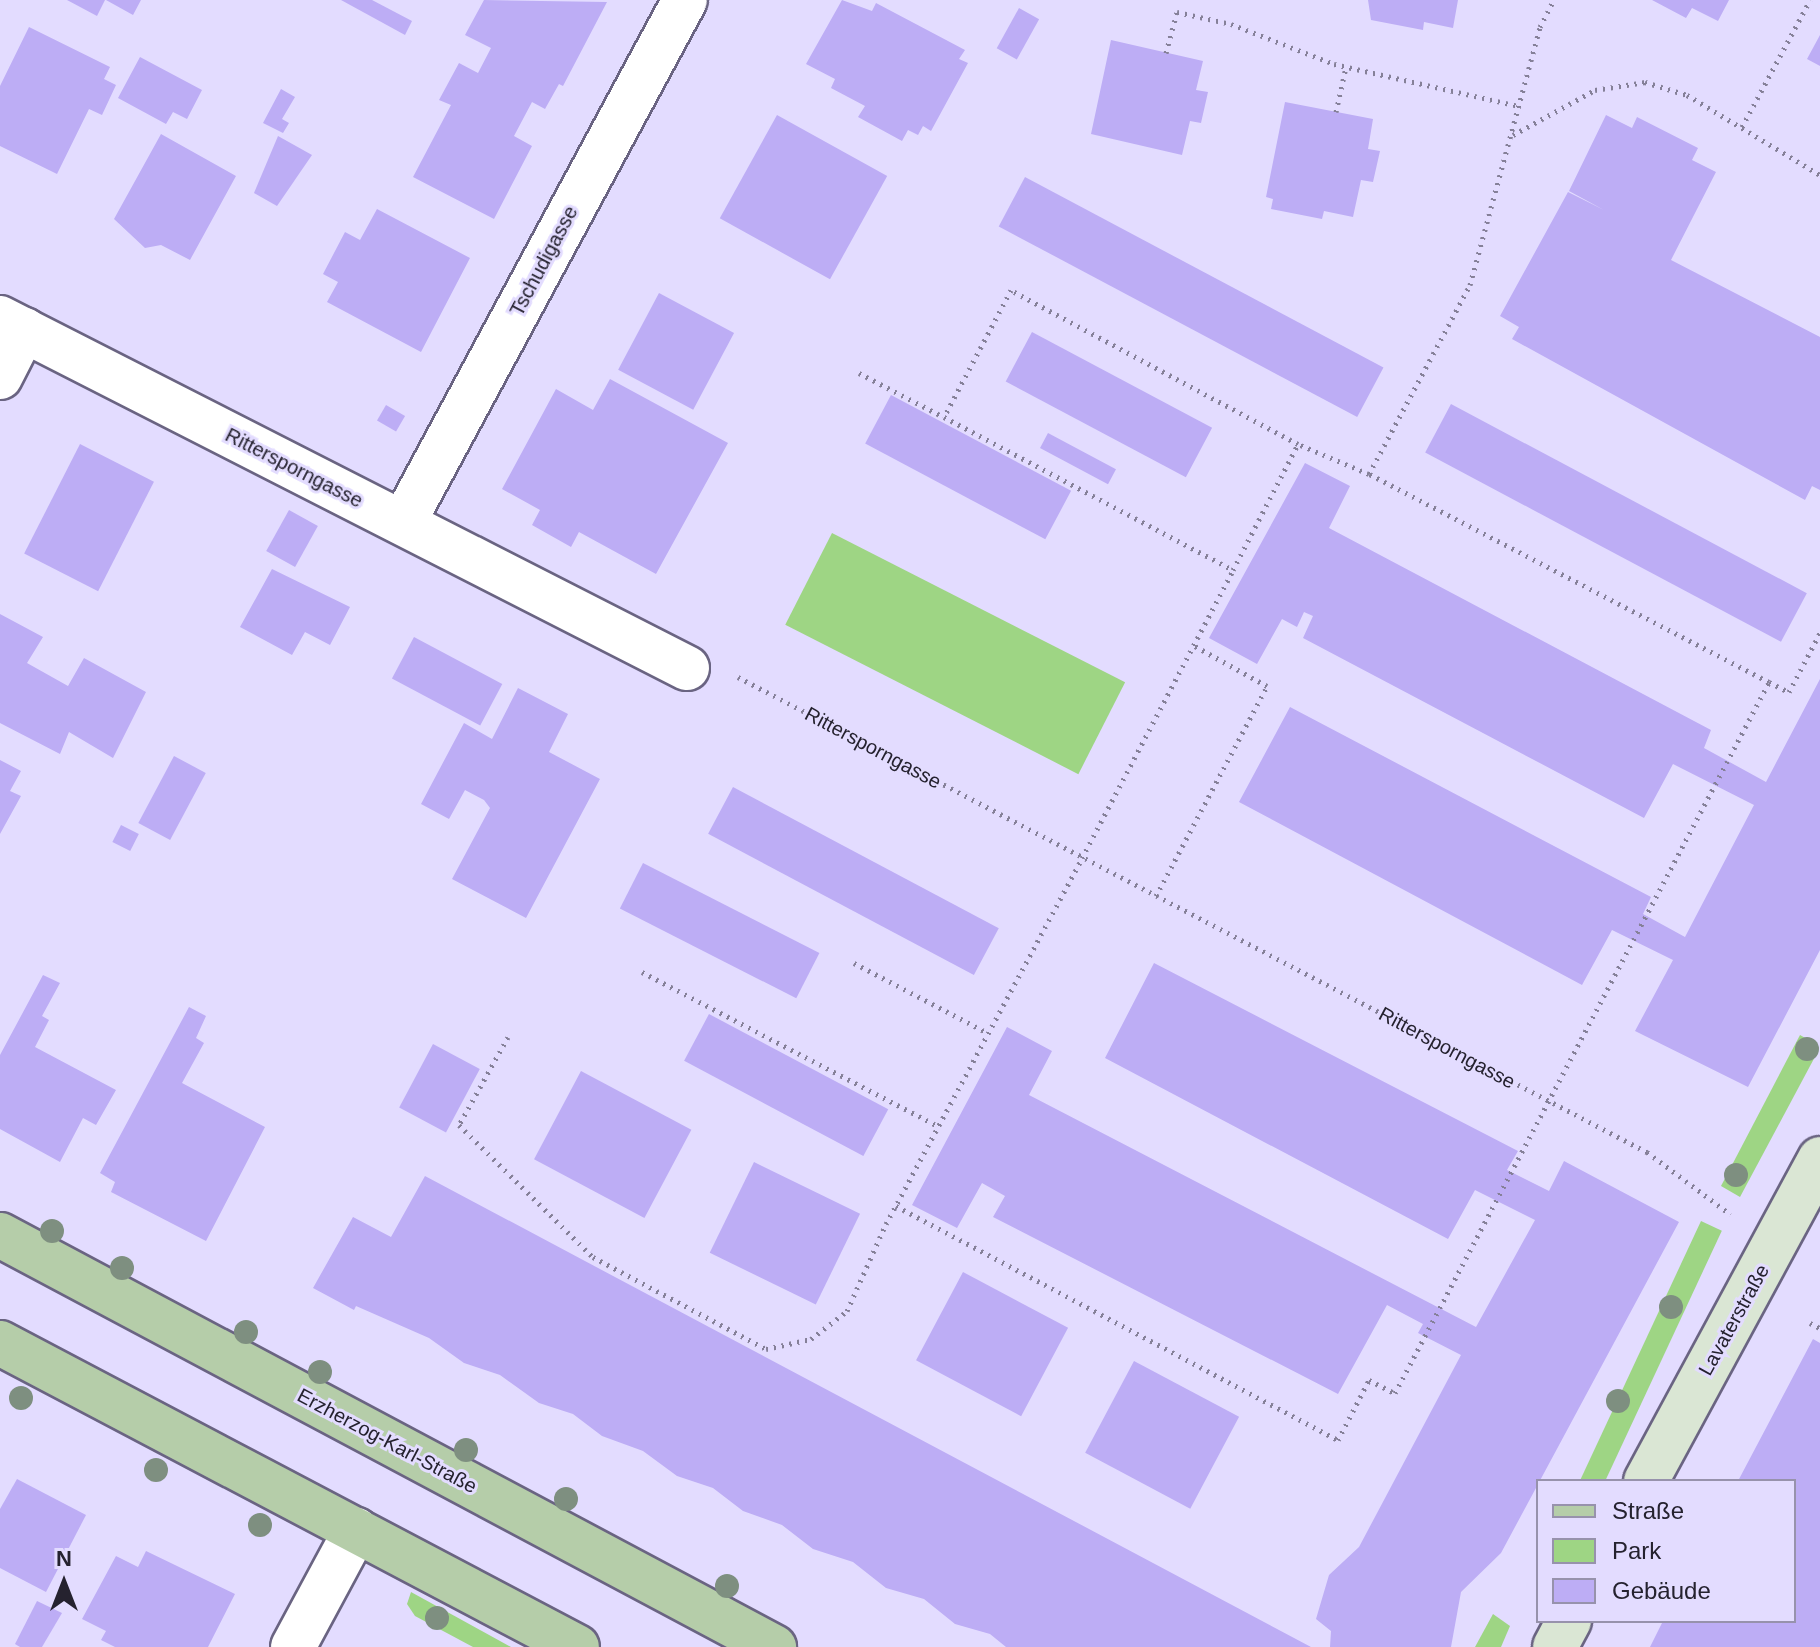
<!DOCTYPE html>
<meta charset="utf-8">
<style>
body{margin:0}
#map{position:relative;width:1820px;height:1647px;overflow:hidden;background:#e3dcff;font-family:Arial,sans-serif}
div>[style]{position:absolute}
.green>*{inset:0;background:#9ed584;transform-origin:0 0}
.building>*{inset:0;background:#bdadf5;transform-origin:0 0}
.path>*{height:5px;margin-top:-2.5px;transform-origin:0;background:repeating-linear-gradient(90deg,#858098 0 2px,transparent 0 8px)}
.roads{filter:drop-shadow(2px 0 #6a6482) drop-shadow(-2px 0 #6a6482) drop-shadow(0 2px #6a6482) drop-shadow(0 -2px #6a6482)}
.street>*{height:44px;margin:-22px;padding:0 22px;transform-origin:22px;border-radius:22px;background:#fff}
.secondary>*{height:44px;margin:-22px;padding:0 22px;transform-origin:22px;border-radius:22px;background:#dae6d4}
.primary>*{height:44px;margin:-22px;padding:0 22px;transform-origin:22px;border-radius:22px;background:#b5cda9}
.trees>*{width:24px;height:24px;margin:-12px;border-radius:50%;background:#7e8f80}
span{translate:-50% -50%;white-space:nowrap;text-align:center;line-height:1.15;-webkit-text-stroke:6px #e3dcff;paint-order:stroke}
.street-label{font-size:20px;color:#25222f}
.legend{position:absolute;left:1536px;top:1479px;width:260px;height:144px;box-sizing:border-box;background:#e3dcff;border:2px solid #9792ac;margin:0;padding:10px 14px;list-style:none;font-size:24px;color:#25222f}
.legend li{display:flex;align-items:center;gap:16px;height:40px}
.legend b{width:40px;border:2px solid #9792ac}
.north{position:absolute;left:24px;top:1543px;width:80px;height:80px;-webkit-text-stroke:6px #e3dcff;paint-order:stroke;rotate:0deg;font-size:22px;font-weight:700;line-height:32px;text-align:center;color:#25222f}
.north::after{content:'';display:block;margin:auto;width:28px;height:36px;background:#25222f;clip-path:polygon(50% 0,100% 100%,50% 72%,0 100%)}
</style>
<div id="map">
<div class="green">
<div style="left:832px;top:533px;width:329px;height:103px;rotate:27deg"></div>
<div style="clip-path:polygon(1800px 1035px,1816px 1044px,1817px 1053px,1740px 1197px,1721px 1186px)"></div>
<div style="left:1701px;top:1221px;width:23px;height:294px;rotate:25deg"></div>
<div style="clip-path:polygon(411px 1592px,511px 1647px,473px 1647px,415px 1616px,407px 1604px)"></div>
<div style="clip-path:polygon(1493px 1614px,1510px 1626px,1501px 1647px,1475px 1647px)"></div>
</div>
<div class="building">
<div style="clip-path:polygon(67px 0,105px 0,97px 16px)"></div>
<div style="clip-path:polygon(106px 0,141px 0,133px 15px)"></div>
<div style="clip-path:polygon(341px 0,372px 0,412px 21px,405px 35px)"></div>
<div style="clip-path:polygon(484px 0,607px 2px,563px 86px,559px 84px,545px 109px,532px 102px,514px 136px,532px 146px,494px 219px,413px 177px,451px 105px,439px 100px,459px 63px,478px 73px,491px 48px,465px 35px)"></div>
<div style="clip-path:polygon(842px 0,872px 11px,876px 3px,965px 50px,959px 59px,968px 63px,931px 131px,923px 126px,918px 135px,908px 130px,902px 141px,858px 117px,865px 106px,831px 88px,835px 79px,806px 64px)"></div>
<div style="clip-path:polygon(1368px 0,1458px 0,1453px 28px,1424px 22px,1423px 30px,1371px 20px)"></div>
<div style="clip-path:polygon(1652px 0,1729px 0,1718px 21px,1692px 8px,1686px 18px)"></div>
<div style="left:1019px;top:8px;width:23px;height:46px;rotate:29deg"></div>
<div style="clip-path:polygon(29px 27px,110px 67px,104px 79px,116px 85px,102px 115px,89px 109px,57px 174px,0 146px,0 86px)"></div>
<div style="clip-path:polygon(1820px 35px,1820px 66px,1807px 59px)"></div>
<div style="clip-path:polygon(1111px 40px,1203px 61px,1196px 90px,1208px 92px,1201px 123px,1190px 121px,1182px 155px,1091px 134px)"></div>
<div style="clip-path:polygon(140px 57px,202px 90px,187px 119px,173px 112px,166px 124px,118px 98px)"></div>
<div style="clip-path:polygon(281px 89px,295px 97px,282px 119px,289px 123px,283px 133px,263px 123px)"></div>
<div style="clip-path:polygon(1285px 102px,1373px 119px,1368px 149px,1380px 151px,1373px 182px,1361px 180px,1353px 217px,1324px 211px,1322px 219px,1271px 209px,1273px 199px,1266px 197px)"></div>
<div style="left:777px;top:115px;width:126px;height:118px;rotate:29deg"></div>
<div style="clip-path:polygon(1606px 115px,1632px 128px,1637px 117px,1698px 148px,1692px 160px,1716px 172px,1671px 260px,1820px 337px,1820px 490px,1812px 486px,1805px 500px,1512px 339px,1519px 327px,1500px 316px,1568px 192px,1604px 210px,1569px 191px)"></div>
<div style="clip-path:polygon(161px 134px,236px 176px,190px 260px,161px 245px,145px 248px,114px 219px)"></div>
<div style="clip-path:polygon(278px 136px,312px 155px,277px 206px,254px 193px)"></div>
<div style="left:1025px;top:177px;width:406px;height:56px;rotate:28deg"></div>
<div style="clip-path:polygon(377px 209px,470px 258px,421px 352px,327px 302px,338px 282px,323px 274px,345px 232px,360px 240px)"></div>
<div style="left:659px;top:293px;width:85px;height:87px;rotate:28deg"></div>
<div style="left:1032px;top:332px;width:204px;height:56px;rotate:28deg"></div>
<div style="clip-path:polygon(610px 379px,728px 443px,656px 574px,579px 532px,571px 547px,532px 525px,540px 510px,502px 489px,556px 389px,593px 410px)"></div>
<div style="left:891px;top:395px;width:204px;height:55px;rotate:28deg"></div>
<div style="left:1451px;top:404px;width:403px;height:55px;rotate:28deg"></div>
<div style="left:386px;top:405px;width:22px;height:18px;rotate:30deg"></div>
<div style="left:1048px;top:433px;width:77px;height:17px;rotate:28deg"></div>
<div style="left:80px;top:444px;width:83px;height:123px;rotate:27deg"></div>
<div style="clip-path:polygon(1305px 463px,1350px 486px,1329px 528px,1711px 730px,1704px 748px,1766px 782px,1820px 679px,1820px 950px,1748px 1087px,1635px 1031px,1673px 960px,1612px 930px,1582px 985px,1239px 802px,1290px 707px,1651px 897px,1643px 914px,1685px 937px,1754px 805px,1673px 764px,1644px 818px,1303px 638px,1313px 616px,1304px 612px,1297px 627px,1282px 619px,1257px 664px,1209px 638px)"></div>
<div style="left:289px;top:510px;width:33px;height:47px;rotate:29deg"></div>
<div style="clip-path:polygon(272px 569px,350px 607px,330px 645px,305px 632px,292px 655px,240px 627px)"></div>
<div style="clip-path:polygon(0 614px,43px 637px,27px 663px,68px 686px,84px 658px,146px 692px,113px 758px,69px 732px,60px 754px,0 723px)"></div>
<div style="left:414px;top:637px;width:100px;height:47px;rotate:28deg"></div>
<div style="clip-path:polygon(518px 688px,568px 714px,549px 752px,600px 779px,526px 918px,452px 879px,490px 808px,484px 800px,465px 790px,449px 819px,421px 804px,464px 723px,492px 739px)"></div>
<div style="left:174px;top:756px;width:36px;height:76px;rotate:28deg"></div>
<div style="clip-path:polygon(0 760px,21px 771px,10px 791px,21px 796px,0 834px)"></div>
<div style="left:733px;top:787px;width:301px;height:53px;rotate:28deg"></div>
<div style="left:121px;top:825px;width:20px;height:19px;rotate:27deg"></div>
<div style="left:643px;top:863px;width:198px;height:51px;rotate:27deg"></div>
<div style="clip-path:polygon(1154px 963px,1518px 1151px,1507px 1170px,1549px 1191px,1564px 1161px,1679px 1222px,1501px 1553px,1461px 1592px,1451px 1647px,1330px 1647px,1331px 1631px,1316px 1619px,1329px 1575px,1359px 1547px,1461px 1355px,1418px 1333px,1423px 1324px,1387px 1305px,1338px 1394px,993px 1217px,1005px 1196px,982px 1183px,957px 1228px,912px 1205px,1007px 1027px,1052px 1051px,1029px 1095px,1476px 1327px,1535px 1220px,1475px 1190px,1448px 1239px,1105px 1058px)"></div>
<div style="clip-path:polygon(43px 975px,60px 983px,42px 1016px,49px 1020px,35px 1047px,116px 1090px,96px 1125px,83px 1118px,60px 1162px,0 1129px,0 1055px)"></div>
<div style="clip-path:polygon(189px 1007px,206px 1016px,196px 1038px,204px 1043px,182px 1083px,265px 1127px,206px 1241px,111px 1192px,115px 1182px,100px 1173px)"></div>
<div style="left:709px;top:1014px;width:203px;height:53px;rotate:28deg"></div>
<div style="left:433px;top:1044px;width:53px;height:72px;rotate:28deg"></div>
<div style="left:581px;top:1071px;width:125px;height:100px;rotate:28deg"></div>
<div style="left:754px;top:1162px;width:118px;height:101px;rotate:26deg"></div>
<div style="clip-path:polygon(425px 1176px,1311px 1647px,1006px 1647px,990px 1634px,955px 1624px,924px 1599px,886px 1588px,853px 1562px,813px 1549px,782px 1525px,743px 1511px,713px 1488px,677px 1476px,643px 1451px,602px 1436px,573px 1414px,539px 1403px,500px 1375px,464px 1363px,429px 1338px,356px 1306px,354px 1310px,313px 1288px,353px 1217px,391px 1237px)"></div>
<div style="left:963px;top:1272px;width:119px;height:100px;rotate:28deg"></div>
<div style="clip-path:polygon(1813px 1339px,1820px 1343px,1820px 1647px,1650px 1647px,1663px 1621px,1794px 1621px,1794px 1481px,1738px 1481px)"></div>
<div style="left:1134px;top:1361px;width:119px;height:104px;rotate:28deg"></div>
<div style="clip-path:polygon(17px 1479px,86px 1515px,46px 1592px,0 1568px,0 1509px)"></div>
<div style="clip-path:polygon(146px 1551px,235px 1594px,208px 1647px,115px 1647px,101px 1640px,106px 1631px,82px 1619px,116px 1556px,138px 1567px)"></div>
<div style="clip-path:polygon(37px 1601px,62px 1613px,42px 1647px,20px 1647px,15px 1644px)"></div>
</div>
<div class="path">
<div style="left:1166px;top:53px;width:42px;rotate:-75deg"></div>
<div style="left:1177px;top:12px;width:55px;rotate:12.5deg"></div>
<div style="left:1231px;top:24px;width:110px;rotate:21.2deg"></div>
<div style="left:1334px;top:64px;width:190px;rotate:12.8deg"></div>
<div style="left:1336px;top:112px;width:46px;rotate:-77.5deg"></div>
<div style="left:1742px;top:127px;width:144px;rotate:-61.8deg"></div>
<div style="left:1513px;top:135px;width:94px;rotate:-28.8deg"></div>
<div style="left:1595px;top:90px;width:51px;rotate:-9.1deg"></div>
<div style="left:1645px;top:82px;width:44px;rotate:17.2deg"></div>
<div style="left:1687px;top:95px;width:155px;rotate:31deg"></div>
<div style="left:859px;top:373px;width:96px;rotate:27.4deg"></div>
<div style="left:1369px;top:474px;width:214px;rotate:-61.9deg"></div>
<div style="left:1470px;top:285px;width:267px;rotate:-74.8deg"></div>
<div style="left:1540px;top:27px;width:30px;rotate:-63deg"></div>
<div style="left:738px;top:677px;width:1026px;rotate:27.59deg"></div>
<div style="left:1647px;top:1152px;width:104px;rotate:36.8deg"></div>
<div style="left:1769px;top:682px;width:22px;rotate:27deg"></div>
<div style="left:1789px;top:692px;width:67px;rotate:-62.3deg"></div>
<div style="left:1156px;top:896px;width:238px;rotate:-62.1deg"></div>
<div style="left:1267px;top:686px;width:85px;rotate:-151deg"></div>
<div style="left:854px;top:963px;width:151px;rotate:27.6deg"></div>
<div style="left:642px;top:972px;width:334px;rotate:27.5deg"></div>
<div style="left:508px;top:1037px;width:101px;rotate:119.1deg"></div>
<div style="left:459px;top:1125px;width:188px;rotate:44.6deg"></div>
<div style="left:593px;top:1257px;width:196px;rotate:28deg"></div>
<div style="left:766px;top:1349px;width:46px;rotate:-12.5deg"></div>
<div style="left:811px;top:1339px;width:46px;rotate:-37.9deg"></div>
<div style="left:847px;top:1311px;width:95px;rotate:-65.9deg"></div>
<div style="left:886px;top:1224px;width:415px;rotate:-61.8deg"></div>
<div style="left:1082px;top:858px;width:325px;rotate:-62.3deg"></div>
<div style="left:1233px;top:570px;width:142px;rotate:-62.7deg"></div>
<div style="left:1298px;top:444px;width:326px;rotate:-151.8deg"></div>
<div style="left:1011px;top:290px;width:144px;rotate:117.8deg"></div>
<div style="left:944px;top:417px;width:327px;rotate:27.9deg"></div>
<div style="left:896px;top:1206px;width:500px;rotate:27.9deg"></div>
<div style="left:1338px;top:1440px;width:68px;rotate:-62.7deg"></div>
<div style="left:1369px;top:1380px;width:29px;rotate:27deg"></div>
<div style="left:1395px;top:1393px;width:803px;rotate:-62.25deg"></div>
<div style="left:1769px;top:682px;width:451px;rotate:-152.5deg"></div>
<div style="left:1369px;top:474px;width:77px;rotate:-157.1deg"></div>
<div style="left:1810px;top:1323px;width:11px;rotate:27deg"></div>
</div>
<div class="roads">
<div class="street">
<div style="left:0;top:318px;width:771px;rotate:27deg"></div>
<div style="left:0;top:377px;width:53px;rotate:-62.9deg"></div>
<div style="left:403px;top:523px;width:594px;rotate:-61.67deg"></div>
<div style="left:293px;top:1647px;width:133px;rotate:-61.7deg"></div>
</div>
<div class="secondary">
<div style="left:1646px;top:1481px;width:366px;rotate:-61.6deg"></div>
<div style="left:1555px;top:1647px;width:30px;rotate:-62deg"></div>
</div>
<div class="primary">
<div style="left:0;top:1235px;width:877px;rotate:28.03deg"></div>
<div style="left:0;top:1343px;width:652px;rotate:27.78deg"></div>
</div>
</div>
<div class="trees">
<div style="left:1807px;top:1049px"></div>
<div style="left:1736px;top:1175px"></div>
<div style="left:52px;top:1231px"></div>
<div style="left:122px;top:1268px"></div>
<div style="left:1671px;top:1307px"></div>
<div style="left:246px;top:1332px"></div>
<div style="left:320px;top:1372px"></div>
<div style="left:21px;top:1398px"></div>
<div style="left:1618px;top:1401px"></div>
<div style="left:466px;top:1450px"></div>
<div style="left:156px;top:1470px"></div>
<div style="left:566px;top:1499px"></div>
<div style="left:260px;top:1525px"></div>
<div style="left:727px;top:1586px"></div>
<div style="left:437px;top:1618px"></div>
</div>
<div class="street-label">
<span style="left:544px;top:261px;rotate:-62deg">Tschudigasse</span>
<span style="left:294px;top:468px;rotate:27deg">Rittersporngasse</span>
<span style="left:873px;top:748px;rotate:28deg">Rittersporngasse</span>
<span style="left:1447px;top:1048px;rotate:28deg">Rittersporngasse</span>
<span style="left:1734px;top:1320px;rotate:-61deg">Lavaterstraße</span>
<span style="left:387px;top:1441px;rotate:28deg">Erzherzog-Karl-Straße</span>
</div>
<ul class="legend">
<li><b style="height:10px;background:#b5cda9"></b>Straße</li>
<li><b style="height:22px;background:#9ed584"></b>Park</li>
<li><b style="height:22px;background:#bdadf5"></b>Gebäude</li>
</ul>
<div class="north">N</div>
</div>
